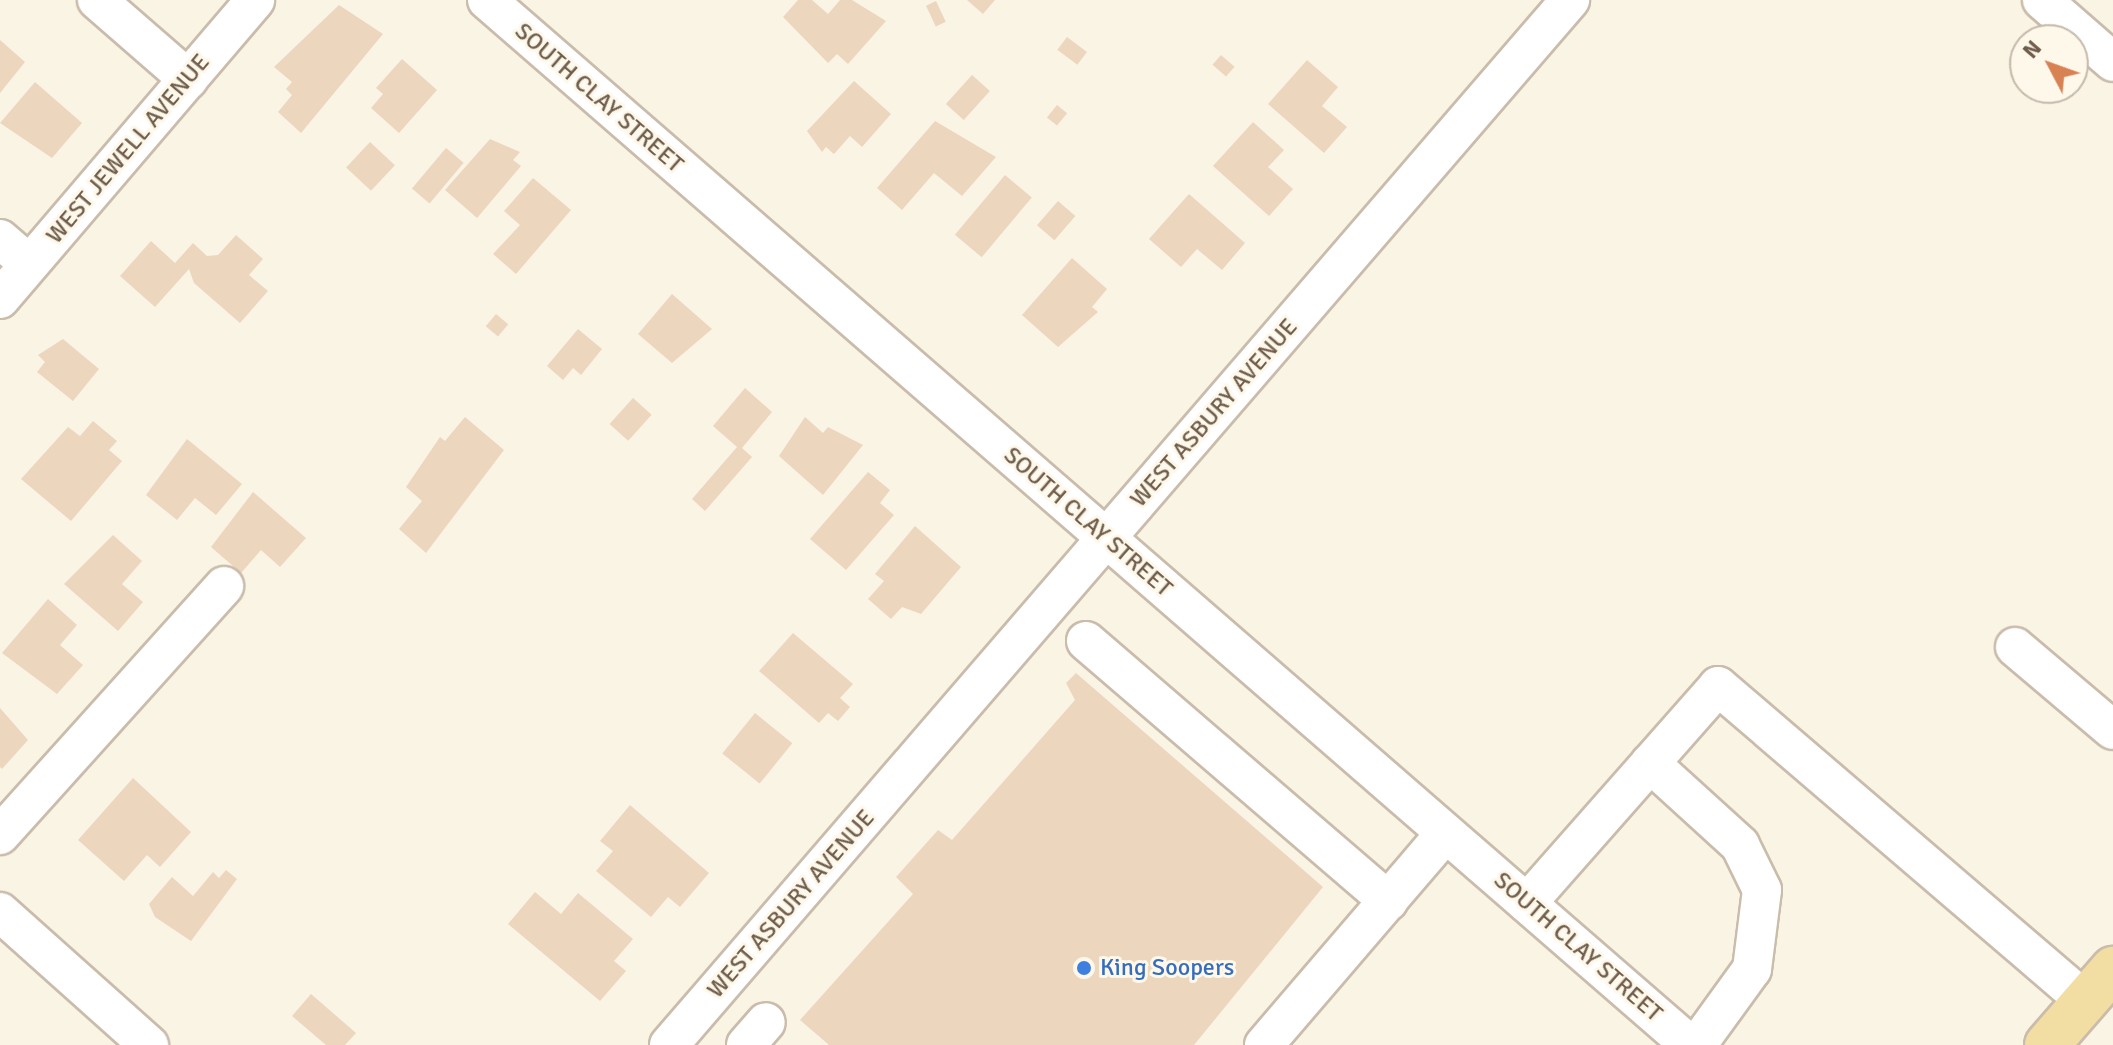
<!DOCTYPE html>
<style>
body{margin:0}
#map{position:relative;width:2113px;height:1045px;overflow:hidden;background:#faf4e4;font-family:Signika,sans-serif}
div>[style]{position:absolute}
.building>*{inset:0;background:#ecd6be;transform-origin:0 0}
.roads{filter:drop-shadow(2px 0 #cabcab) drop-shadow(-2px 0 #cabcab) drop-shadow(0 2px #cabcab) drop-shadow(0 -2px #cabcab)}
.minor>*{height:38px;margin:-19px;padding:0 19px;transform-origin:19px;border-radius:19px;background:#fff}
.major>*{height:44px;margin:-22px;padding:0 22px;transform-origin:22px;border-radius:22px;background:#f2dea2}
.dots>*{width:22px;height:22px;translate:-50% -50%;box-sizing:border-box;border:4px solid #fdf8ea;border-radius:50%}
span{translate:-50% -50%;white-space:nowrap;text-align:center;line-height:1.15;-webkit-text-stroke:6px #fdf8ea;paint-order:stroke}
.street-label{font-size:24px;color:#705d4c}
.shop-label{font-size:24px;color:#366cbe}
.left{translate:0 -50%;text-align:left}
.north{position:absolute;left:2009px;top:24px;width:80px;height:80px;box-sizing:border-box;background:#fdf8ea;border:2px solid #c5baab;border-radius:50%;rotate:311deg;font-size:22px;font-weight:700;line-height:32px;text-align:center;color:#705d4c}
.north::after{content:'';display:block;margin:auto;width:28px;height:36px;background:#d88254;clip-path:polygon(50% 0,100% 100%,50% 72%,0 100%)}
</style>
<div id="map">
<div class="building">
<div style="clip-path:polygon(798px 0,812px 0,828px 14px,840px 0,852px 0,886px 21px,848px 64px,837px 54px,828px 63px,783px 17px)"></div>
<div style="clip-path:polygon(967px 0,995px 0,983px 14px)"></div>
<div style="left:936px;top:1px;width:23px;height:11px;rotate:65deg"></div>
<div style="clip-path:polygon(339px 5px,383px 34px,301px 133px,278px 112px,292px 95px,286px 89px,292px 82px,274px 67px)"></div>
<div style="left:1067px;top:37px;width:25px;height:16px;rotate:37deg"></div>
<div style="clip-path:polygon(0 40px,25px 62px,0 93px)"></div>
<div style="left:1221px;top:55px;width:18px;height:13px;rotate:41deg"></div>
<div style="clip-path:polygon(402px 59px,437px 90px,399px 133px,371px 108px,383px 94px,376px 88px)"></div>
<div style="clip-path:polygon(1307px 60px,1338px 87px,1322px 106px,1347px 127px,1324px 153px,1268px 104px)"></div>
<div style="left:972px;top:75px;width:24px;height:39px;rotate:42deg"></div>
<div style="clip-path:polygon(854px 81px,891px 114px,862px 147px,850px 136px,834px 154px,826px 147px,822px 152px,807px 131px)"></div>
<div style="clip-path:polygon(35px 82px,82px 123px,52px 158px,0 123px)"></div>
<div style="left:1057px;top:105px;width:13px;height:16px;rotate:39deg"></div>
<div style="clip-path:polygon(935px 121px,996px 157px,962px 196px,934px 173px,902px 210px,877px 188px)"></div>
<div style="clip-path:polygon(1253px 122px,1284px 150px,1268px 167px,1293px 189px,1269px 216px,1213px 166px)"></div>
<div style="clip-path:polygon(490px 139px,520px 152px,513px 160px,521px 166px,477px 218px,445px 190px)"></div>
<div style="left:370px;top:142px;width:34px;height:35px;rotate:43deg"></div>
<div style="left:446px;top:148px;width:23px;height:53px;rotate:40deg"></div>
<div style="left:1005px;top:175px;width:35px;height:78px;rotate:40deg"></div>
<div style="clip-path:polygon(533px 178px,571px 210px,516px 274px,493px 254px,520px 225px,504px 211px)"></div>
<div style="clip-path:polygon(1189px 194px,1245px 243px,1222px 270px,1197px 249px,1181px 267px,1149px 239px)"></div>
<div style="left:1058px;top:201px;width:23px;height:32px;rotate:41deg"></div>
<div style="clip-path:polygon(236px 235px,263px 259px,249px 275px,268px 291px,240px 323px,194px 283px,189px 269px,155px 307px,120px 276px,151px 241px,175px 263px,193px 243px,207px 256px,218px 255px)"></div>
<div style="clip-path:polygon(1072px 258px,1107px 289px,1092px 307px,1098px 312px,1058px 347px,1022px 315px)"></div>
<div style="clip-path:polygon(672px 294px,712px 329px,672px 363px,638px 334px)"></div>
<div style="left:496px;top:314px;width:16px;height:16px;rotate:40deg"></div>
<div style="clip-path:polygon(578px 329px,602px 349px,581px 375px,573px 368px,563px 380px,547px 366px)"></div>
<div style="clip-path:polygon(63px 339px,99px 369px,73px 401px,37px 372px,45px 362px,38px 355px)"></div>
<div style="clip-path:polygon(745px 388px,772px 412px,742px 448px,752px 457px,705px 511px,692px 499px,737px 447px,713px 426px)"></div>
<div style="left:633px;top:398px;width:25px;height:35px;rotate:42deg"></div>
<div style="clip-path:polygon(465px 417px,504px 450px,426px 553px,399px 529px,422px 501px,406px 487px,440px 437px,445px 441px)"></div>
<div style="clip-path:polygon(805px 417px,823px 433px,828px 427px,863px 445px,823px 495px,779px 456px)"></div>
<div style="clip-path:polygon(93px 421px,117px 441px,109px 450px,122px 461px,71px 521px,21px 479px,68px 427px,80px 436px)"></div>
<div style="clip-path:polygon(187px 439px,242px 484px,216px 515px,195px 498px,177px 520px,146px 495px)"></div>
<div style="clip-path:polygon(868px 472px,890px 490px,880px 503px,894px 515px,846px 570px,810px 539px)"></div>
<div style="clip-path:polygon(253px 492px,306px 538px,280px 567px,261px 550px,241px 573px,211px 547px)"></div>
<div style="clip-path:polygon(915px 526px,961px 567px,921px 614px,902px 607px,891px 619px,868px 599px,884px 581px,875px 574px)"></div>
<div style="clip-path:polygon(113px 535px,142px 561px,122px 584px,143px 602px,118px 631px,64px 584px)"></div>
<div style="clip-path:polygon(48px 599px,77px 625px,60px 645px,83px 665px,57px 694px,2px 653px)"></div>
<div style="clip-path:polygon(793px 633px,853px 684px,840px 698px,850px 707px,838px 721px,828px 713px,819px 723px,759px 671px)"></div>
<div style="clip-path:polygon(1076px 673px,1323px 887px,1194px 1045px,829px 1045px,800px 1020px,913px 894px,896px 877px,938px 830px,952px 840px,1075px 700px,1066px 683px)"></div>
<div style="clip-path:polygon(0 708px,28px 740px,2px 769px,0 767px)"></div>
<div style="left:755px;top:713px;width:48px;height:52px;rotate:39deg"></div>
<div style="clip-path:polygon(133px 778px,191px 832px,160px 867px,147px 855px,124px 881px,78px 840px)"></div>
<div style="clip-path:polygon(630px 805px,709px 873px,680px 907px,668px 897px,651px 917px,596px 871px,613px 851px,600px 841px)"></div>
<div style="clip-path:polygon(226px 870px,237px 879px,191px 941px,155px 917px,149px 904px,172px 877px,193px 896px,213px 872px,219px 878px)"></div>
<div style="clip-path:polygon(535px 892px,561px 914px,578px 893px,633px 939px,614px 961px,626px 971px,600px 1001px,508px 924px)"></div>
<div style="clip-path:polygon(311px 994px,356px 1033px,345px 1045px,326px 1045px,292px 1016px)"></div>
</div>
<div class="roads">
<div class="minor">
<div style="left:97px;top:0;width:121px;rotate:41deg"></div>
<div style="left:487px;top:0;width:1593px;rotate:40.98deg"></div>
<div style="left:2042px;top:0;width:94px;rotate:41.1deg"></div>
<div style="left:0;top:239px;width:38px;rotate:41deg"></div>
<div style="left:0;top:299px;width:393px;rotate:-49.5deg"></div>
<div style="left:1086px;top:641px;width:399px;rotate:40.7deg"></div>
<div style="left:2015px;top:647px;width:128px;rotate:40.3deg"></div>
<div style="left:1650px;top:763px;width:122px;rotate:42.3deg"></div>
<div style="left:1740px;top:845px;width:50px;rotate:63.9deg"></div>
<div style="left:1762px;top:890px;width:80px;rotate:97.2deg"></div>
<div style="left:1752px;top:969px;width:94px;rotate:125.9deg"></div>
<div style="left:0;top:835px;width:335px;rotate:-48deg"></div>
<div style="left:1527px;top:903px;width:289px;rotate:-48.6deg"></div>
<div style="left:1718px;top:686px;width:484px;rotate:40.6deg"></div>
<div style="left:0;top:912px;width:200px;rotate:41.8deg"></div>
<div style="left:669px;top:1045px;width:1380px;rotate:-49.23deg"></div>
<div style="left:746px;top:1045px;width:30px;rotate:-49deg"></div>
<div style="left:1264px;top:1045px;width:279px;rotate:-49.4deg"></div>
</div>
<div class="major">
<div style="left:2047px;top:1045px;width:101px;rotate:-49deg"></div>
</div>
</div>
<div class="dots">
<div style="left:1084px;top:968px;background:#3f7fe0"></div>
</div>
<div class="street-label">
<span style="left:599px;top:98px;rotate:41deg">SOUTH CLAY STREET</span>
<span style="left:128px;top:149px;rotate:-50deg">WEST JEWELL AVENUE</span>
<span style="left:1214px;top:413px;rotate:-49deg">WEST ASBURY AVENUE</span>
<span style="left:1088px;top:522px;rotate:41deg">SOUTH CLAY STREET</span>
<span style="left:791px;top:904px;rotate:-49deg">WEST ASBURY AVENUE</span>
<span style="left:1578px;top:947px;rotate:41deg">SOUTH CLAY STREET</span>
</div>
<div class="shop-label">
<span class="left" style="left:1100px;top:968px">King Soopers</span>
</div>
<div class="north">N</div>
</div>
